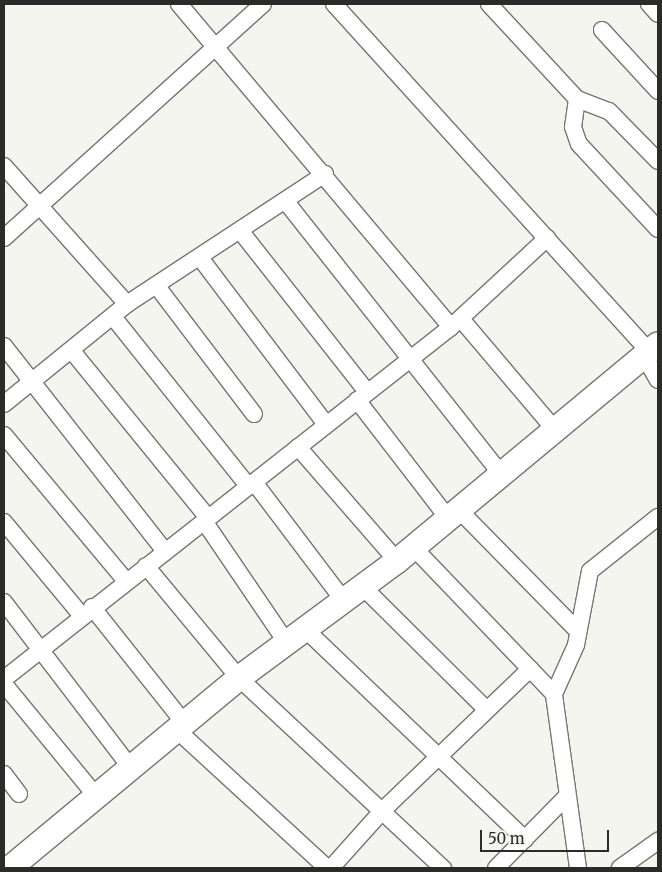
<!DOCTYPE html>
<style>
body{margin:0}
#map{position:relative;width:662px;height:872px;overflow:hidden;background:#f4f5ee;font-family:Merriweather,serif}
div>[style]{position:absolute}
.roads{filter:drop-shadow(1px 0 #767771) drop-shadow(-1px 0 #767771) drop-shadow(0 1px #767771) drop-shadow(0 -1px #767771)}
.street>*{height:16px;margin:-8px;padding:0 8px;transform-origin:8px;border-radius:8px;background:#fff}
.secondary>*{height:24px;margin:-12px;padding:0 12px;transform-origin:12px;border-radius:12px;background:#fff}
span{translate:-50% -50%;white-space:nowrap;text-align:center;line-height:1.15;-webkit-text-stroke:5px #f4f5ee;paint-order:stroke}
.frame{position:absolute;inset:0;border:5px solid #2b2b29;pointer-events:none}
.scale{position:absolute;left:480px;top:830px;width:129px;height:22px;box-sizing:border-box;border:2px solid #2b2b29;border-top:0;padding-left:6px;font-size:15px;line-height:18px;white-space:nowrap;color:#2b2b29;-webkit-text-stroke:4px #f4f5ee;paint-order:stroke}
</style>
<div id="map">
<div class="roads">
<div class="street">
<div style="left:179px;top:4px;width:422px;rotate:49.9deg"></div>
<div style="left:334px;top:4px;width:470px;rotate:47.8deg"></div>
<div style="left:489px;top:4px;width:129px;rotate:47.2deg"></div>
<div style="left:577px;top:99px;width:34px;rotate:21deg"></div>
<div style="left:609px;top:111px;width:70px;rotate:45.6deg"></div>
<div style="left:649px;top:4px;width:13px;rotate:48deg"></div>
<div style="left:602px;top:30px;width:83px;rotate:47.4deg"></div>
<div style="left:577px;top:99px;width:28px;rotate:98deg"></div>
<div style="left:573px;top:127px;width:18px;rotate:71deg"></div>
<div style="left:579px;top:144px;width:116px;rotate:47.1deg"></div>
<div style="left:4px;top:166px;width:185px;rotate:48.3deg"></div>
<div style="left:287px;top:203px;width:345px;rotate:51.7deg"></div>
<div style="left:242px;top:233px;width:202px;rotate:51.8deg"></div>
<div style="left:4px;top:238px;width:349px;rotate:-42.1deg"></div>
<div style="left:201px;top:259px;width:207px;rotate:52.9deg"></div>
<div style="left:156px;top:285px;width:162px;rotate:52.8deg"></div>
<div style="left:114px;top:318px;width:216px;rotate:51.4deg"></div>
<div style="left:461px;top:319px;width:145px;rotate:49.7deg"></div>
<div style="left:4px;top:346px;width:261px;rotate:51.9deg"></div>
<div style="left:72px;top:351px;width:215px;rotate:50.8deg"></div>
<div style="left:645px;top:357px;width:26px;rotate:61deg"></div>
<div style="left:357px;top:400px;width:149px;rotate:52.4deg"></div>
<div style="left:4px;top:404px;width:159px;rotate:-39.1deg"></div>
<div style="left:127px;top:304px;width:237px;rotate:-33.3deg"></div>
<div style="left:4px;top:435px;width:190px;rotate:50.1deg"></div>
<div style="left:298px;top:447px;width:151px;rotate:49deg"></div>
<div style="left:254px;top:482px;width:149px;rotate:52.9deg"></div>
<div style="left:459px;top:510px;width:168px;rotate:45.5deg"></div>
<div style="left:204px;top:521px;width:148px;rotate:55.8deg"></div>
<div style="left:4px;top:522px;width:122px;rotate:50.3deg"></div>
<div style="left:414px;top:548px;width:202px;rotate:46.2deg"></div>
<div style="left:146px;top:566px;width:146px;rotate:50.3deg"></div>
<div style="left:239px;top:678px;width:279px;rotate:43deg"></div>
<div style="left:363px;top:587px;width:173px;rotate:44.8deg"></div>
<div style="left:4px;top:602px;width:208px;rotate:52.6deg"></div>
<div style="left:92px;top:607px;width:149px;rotate:51.5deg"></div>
<div style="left:306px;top:630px;width:303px;rotate:43.7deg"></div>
<div style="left:4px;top:679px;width:569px;rotate:-38.22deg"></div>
<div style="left:451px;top:327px;width:131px;rotate:-42.8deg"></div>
<div style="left:4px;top:684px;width:145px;rotate:50.6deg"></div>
<div style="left:177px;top:730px;width:204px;rotate:42.6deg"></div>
<div style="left:4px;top:774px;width:25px;rotate:53deg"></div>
<div style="left:331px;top:868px;width:78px;rotate:-48.1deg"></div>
<div style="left:383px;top:810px;width:204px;rotate:-43.8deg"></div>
<div style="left:496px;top:868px;width:100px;rotate:-45.4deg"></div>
<div style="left:578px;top:868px;width:176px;rotate:-97.9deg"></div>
<div style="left:554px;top:694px;width:54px;rotate:-65.8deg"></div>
<div style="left:576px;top:645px;width:75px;rotate:-79.3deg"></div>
<div style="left:590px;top:571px;width:87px;rotate:-38.5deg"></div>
<div style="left:620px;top:868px;width:47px;rotate:-35.4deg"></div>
</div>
<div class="secondary">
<div style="left:10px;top:868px;width:298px;rotate:-39.7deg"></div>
<div style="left:239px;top:678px;width:197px;rotate:-36.5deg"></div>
<div style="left:397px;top:561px;width:339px;rotate:-39.7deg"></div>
</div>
</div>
<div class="frame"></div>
<div class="scale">50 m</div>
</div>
